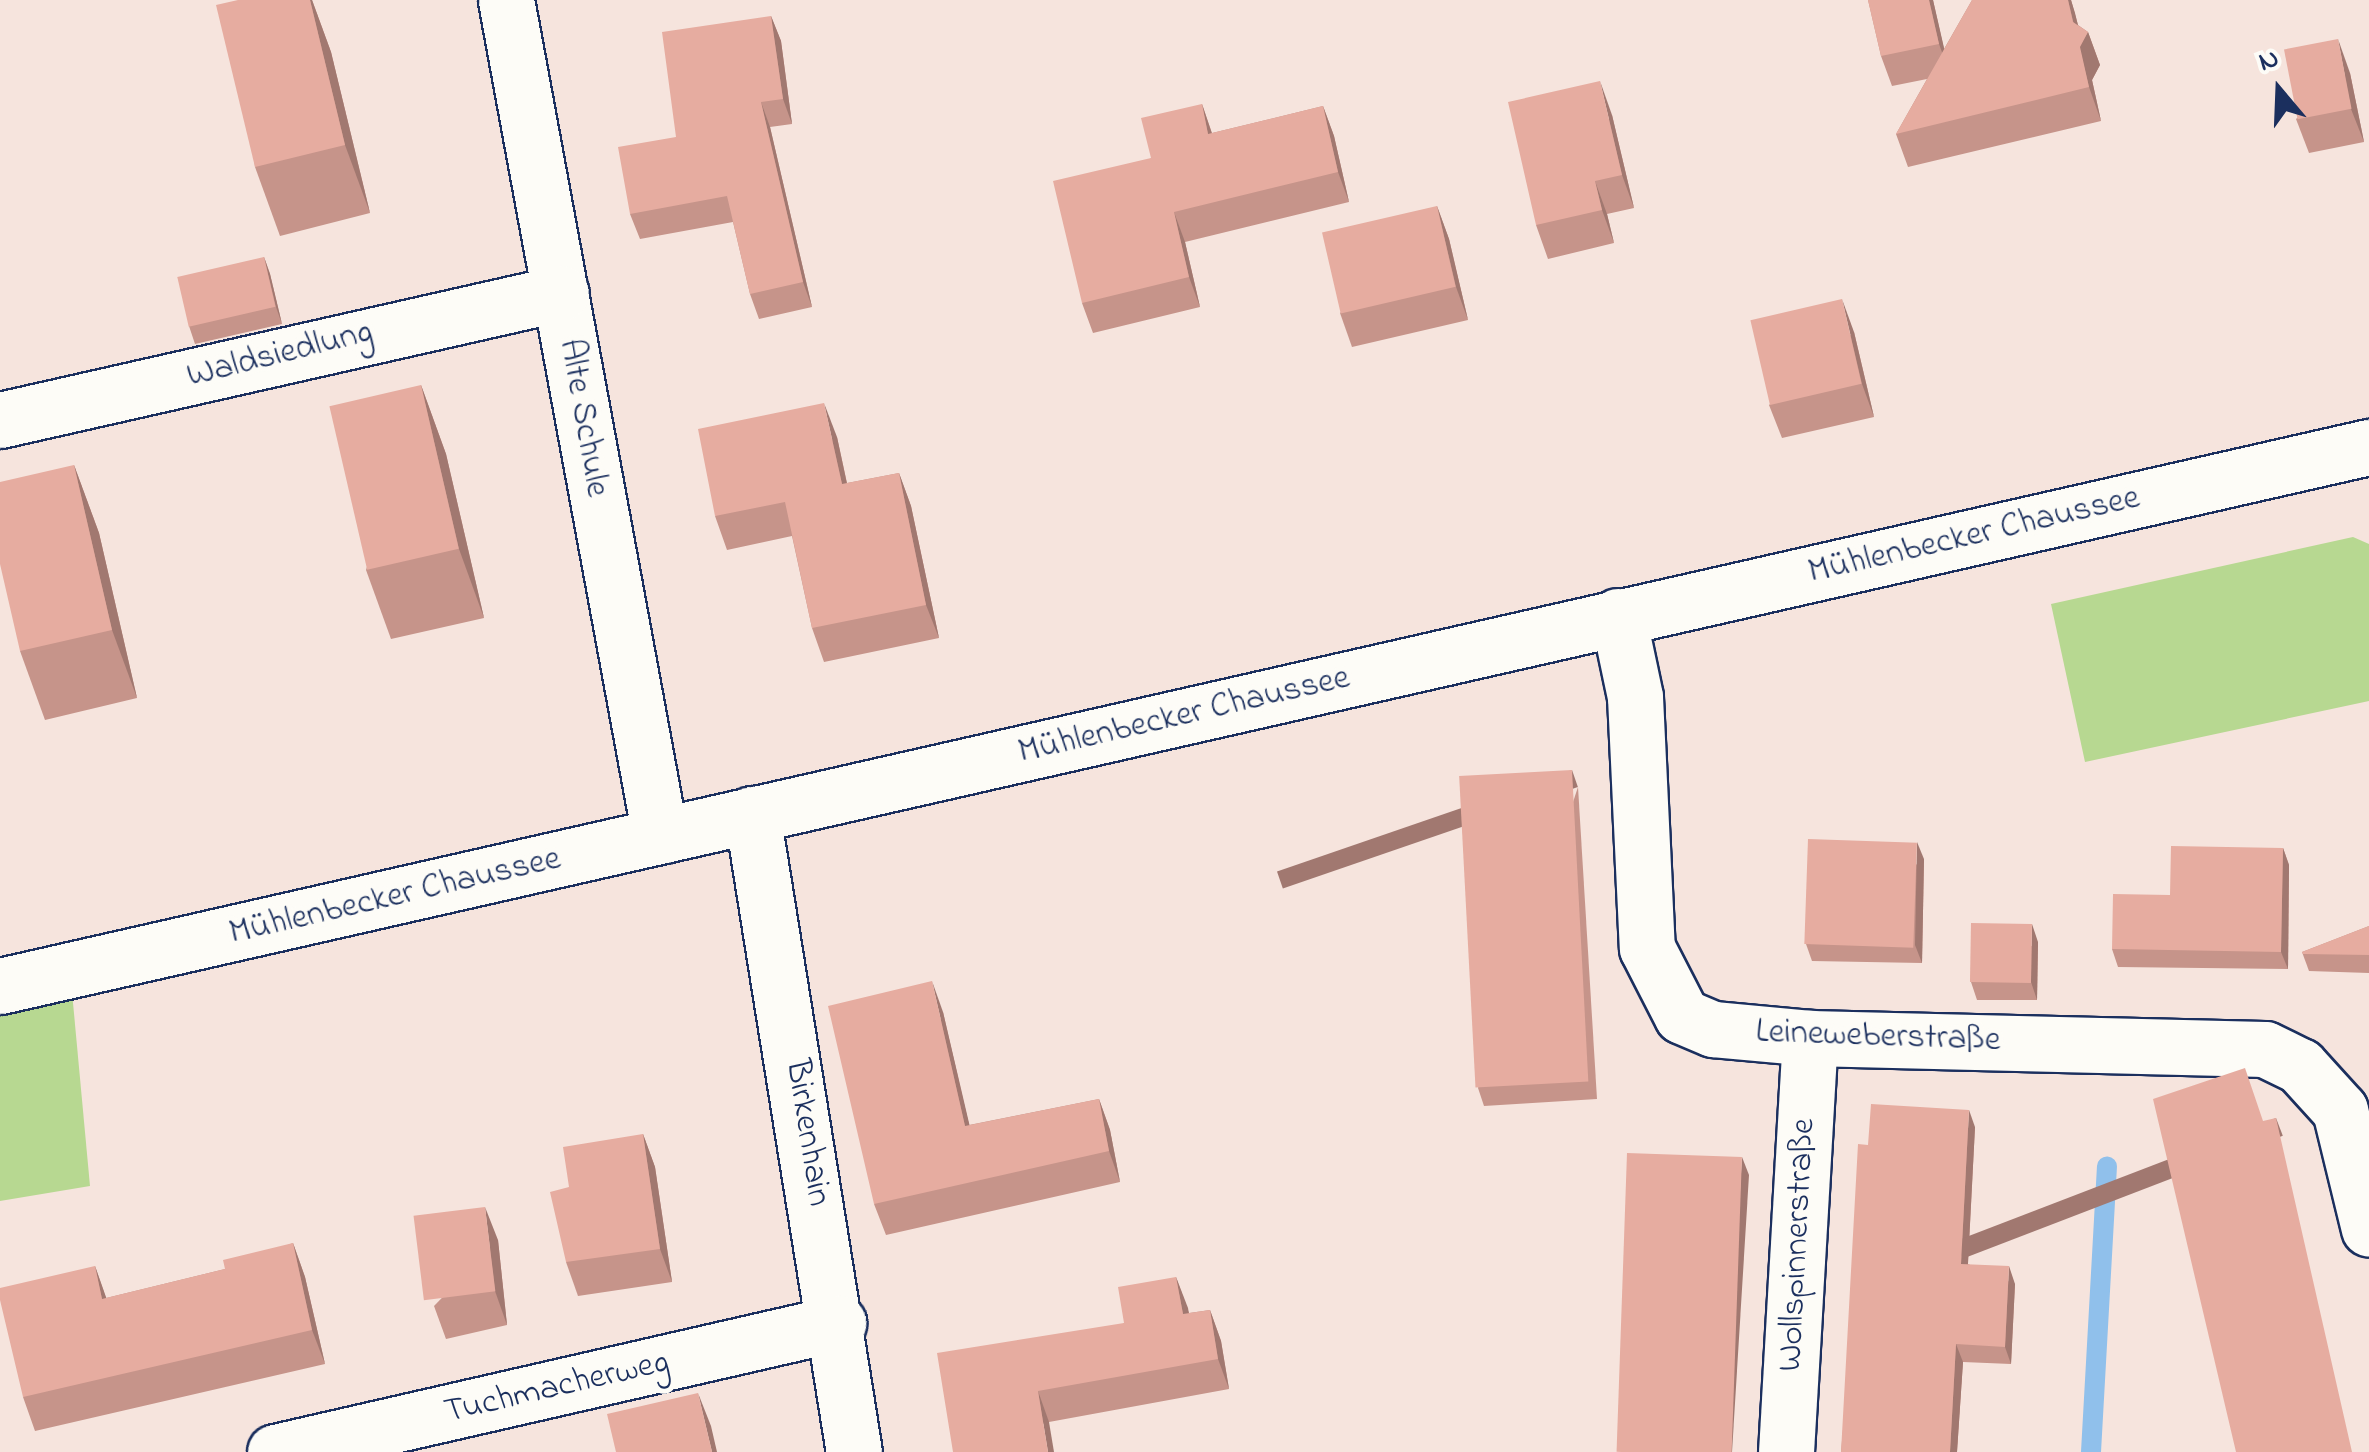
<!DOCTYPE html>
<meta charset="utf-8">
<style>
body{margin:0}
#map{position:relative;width:2369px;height:1452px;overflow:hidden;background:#f6e4dd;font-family:"Indie Flower",sans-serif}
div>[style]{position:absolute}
.green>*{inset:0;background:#b7d891}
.stream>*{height:20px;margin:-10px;padding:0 10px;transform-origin:10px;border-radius:10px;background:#90c0eb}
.roads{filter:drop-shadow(2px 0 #1b2f5e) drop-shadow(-2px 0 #1b2f5e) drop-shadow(0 2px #1b2f5e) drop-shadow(0 -2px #1b2f5e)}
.street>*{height:55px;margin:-27.5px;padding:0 27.5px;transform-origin:27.5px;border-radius:27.5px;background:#fdfcf7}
.secondary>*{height:55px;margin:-27.5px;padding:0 27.5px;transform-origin:27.5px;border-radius:27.5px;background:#fdfcf7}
.wall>*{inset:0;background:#c6948a}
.shaded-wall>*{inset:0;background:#a17870;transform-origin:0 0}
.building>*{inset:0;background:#e6aca0;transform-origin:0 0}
span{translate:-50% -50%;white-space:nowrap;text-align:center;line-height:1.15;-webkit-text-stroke:10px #fdfcf7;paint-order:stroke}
.street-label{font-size:35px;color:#1b2f5e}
.north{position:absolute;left:2229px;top:40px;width:100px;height:100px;-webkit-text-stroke:8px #fdfcf7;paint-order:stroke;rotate:341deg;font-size:28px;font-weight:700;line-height:40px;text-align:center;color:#1b2f5e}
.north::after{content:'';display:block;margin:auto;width:35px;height:45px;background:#1b2f5e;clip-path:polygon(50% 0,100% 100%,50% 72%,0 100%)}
</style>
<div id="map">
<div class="green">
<div style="clip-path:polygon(2353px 537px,2369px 544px,2369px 701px,2085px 762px,2051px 604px)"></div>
<div style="clip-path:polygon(72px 992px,90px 1186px,0 1201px,0 1009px)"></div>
</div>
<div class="stream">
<div style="left:2091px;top:1452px;width:286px;rotate:-86.8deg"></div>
</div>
<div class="roads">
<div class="street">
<div style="left:506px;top:0;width:850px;rotate:79.56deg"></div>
<div style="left:0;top:420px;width:575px;rotate:-12.76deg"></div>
<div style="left:1618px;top:616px;width:83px;rotate:78.1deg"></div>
<div style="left:1635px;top:697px;width:251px;rotate:87.3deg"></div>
<div style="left:1647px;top:948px;width:76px;rotate:62.8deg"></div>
<div style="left:1682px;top:1016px;width:34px;rotate:23deg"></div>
<div style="left:1713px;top:1029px;width:97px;rotate:5.3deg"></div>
<div style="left:1810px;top:1038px;width:455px;rotate:1.4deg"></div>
<div style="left:2265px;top:1049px;width:39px;rotate:26deg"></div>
<div style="left:2300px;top:1066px;width:59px;rotate:47.7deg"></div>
<div style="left:2340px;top:1110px;width:122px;rotate:76.3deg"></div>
<div style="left:752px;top:814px;width:646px;rotate:80.92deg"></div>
<div style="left:275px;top:1452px;width:578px;rotate:-12.91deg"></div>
<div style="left:1786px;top:1452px;width:415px;rotate:-86.7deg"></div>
</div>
<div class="secondary">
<div style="left:0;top:986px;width:2430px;rotate:-12.82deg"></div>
</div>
</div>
<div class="wall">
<div style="clip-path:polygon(238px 0,312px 0,331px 52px,370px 213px,280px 236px,255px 167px)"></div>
<div style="clip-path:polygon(1868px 0,1933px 0,1944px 49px,1972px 0,2071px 0,2078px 25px,2088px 32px,2100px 65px,2092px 80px,2101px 121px,1908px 167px,1896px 134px,1927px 79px,1892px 86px,1881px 56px)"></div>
<div style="clip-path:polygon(771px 16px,781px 41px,792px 124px,770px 127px,812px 307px,759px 319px,750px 294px,733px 222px,640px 239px,630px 214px,676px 137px)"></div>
<div style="clip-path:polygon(2350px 73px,2364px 142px,2309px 153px,2296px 119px)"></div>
<div style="clip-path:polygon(1202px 104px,1212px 133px,1323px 106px,1334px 136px,1349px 202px,1185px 242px,1200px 307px,1093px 333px,1082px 303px,1151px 158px)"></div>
<div style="clip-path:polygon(1612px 115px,1634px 208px,1607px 214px,1614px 243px,1548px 259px,1536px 225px)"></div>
<div style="clip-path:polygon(1437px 206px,1449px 239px,1468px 320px,1352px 347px,1340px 313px)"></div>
<div style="clip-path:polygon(264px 257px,270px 274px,282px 324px,195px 344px,189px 326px)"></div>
<div style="clip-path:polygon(1854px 332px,1874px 417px,1782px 438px,1769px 405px)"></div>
<div style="clip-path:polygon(421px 385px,446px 454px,484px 618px,391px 639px,366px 570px)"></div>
<div style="clip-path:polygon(837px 437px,847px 483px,899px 473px,911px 506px,939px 638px,824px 662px,812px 628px,792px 536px,727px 550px,715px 516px)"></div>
<div style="clip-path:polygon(74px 465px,99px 533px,137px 698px,45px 720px,20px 651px)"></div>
<div style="clip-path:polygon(1578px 787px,1597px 1099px,1484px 1106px,1478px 1088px)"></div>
<div style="clip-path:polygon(2283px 848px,2289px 865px,2288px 969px,2118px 967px,2112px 949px)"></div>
<div style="clip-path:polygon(1924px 859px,1922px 963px,1812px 961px,1806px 944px)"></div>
<div style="clip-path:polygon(2369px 926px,2369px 973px,2309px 971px,2302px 952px)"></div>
<div style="clip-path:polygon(2038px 942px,2037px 1000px,1977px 1000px,1971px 982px)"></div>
<div style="clip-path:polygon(943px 1012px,969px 1125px,1099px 1099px,1110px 1130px,1120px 1182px,886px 1235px,874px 1204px)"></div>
<div style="clip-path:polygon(1975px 1127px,1968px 1264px,2015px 1284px,2011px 1364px,1963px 1362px,1957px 1452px,1841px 1452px,1868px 1145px)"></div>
<div style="clip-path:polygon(643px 1134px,655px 1167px,672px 1282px,578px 1296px,566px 1262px,569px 1187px)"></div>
<div style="clip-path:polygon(498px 1240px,507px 1325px,446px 1339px,434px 1306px)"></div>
<div style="clip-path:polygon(293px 1243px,305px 1277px,325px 1364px,35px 1431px,23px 1397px,95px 1266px,106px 1298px,225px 1269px)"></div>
<div style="clip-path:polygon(1176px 1277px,1189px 1313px,1210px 1310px,1221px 1341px,1229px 1389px,1049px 1422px,953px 1452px,1124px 1323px)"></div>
</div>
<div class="shaded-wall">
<div style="clip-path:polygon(310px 0,312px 0,331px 52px,370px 213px,345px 145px)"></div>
<div style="clip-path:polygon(1929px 0,1933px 0,1950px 74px,1939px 44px)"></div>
<div style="clip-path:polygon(2068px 0,2071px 0,2075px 13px,2082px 42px,2088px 32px,2100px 65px,2092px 80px,2101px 121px,2089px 87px)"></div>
<div style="clip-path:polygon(771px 16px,781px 41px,792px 124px,783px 99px)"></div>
<div style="clip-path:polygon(2338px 39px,2350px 73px,2364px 142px,2351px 109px)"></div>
<div style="clip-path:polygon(1600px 81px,1612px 115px,1634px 208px,1622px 175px)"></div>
<div style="clip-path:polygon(761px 102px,770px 127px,812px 307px,803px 282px)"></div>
<div style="clip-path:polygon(1202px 104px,1212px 134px,1208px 134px)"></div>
<div style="clip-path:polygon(1323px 106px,1334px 136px,1349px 202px,1338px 172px)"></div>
<div style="clip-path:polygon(1595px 181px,1607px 214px,1614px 243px,1602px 210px)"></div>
<div style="clip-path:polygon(1437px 206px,1449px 239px,1468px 320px,1456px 287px)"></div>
<div style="clip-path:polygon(1174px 212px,1185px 242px,1200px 307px,1189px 277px)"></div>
<div style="clip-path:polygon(264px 257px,270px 274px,282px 324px,276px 307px)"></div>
<div style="clip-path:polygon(1842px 299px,1854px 332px,1874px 417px,1862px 384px)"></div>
<div style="clip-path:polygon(421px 385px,446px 454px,484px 618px,459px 549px)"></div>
<div style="clip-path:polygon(824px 403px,837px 437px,854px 517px,842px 484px)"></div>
<div style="clip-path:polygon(74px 465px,99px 533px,137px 698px,112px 630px)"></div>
<div style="clip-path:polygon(899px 473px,911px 506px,939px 638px,926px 605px)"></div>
<div style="left:1572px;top:770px;width:18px;height:312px;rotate:71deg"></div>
<div style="clip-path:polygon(1917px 842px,1924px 859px,1922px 963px,1915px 945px)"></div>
<div style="clip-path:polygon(2283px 848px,2289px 865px,2288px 969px,2281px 952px)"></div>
<div style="clip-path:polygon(2032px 924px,2038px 942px,2037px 1000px,2031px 982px)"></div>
<div style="clip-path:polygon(932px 981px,943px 1012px,977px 1157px,965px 1126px)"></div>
<div style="clip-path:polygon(1099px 1099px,1110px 1130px,1120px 1182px,1109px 1151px)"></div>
<div style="clip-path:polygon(1969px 1110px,1975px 1127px,1967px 1281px,1961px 1264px)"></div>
<div style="left:2276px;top:1118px;width:19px;height:343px;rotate:69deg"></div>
<div style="clip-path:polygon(643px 1134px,655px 1167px,672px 1282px,660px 1249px)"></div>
<div style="clip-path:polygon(1742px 1157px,1749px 1175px,1732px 1452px,1725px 1452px)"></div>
<div style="clip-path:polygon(485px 1207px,498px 1240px,507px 1325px,495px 1291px)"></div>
<div style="clip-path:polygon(293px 1243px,305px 1277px,325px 1364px,312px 1330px)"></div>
<div style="clip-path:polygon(95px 1266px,107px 1300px,102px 1299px)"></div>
<div style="clip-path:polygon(2009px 1266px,2015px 1284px,2011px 1364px,2005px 1347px)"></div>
<div style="clip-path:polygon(1176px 1277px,1188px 1308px,1194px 1345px,1183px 1314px)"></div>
<div style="clip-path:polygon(1210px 1310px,1221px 1341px,1229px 1389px,1218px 1359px)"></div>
<div style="clip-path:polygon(1956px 1344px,1963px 1362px,1957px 1452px,1950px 1452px)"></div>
<div style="clip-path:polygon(1038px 1391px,1049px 1422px,1054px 1452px,1048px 1452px)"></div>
<div style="clip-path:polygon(698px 1393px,711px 1426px,717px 1452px,712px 1452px)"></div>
</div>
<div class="building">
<div style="clip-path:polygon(238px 0,310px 0,345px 145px,255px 167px,216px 5px)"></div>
<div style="clip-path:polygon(1868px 0,1929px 0,1939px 44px,1881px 56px)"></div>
<div style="clip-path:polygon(1972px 0,2068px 0,2073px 22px,2088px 32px,2080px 47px,2089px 87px,1896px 134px)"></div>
<div style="clip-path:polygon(771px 16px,783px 99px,761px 102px,803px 282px,750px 294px,727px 196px,630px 214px,618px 147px,676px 137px,662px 32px)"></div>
<div style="left:2338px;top:39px;width:71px;height:55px;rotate:79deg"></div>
<div style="clip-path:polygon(1600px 81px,1622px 175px,1595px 181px,1602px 210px,1536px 225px,1508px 102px)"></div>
<div style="clip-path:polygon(1202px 104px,1208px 134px,1323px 106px,1338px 172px,1174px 212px,1189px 277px,1082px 303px,1053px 181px,1151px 158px,1141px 118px)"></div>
<div style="left:1437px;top:206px;width:83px;height:118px;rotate:77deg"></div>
<div style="left:264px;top:257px;width:51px;height:89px;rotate:77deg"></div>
<div style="left:1842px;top:299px;width:87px;height:94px;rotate:77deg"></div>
<div style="left:421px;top:385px;width:168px;height:94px;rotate:77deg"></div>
<div style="clip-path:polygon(824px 403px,842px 484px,899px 473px,926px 605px,812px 628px,785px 502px,715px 516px,698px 429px)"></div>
<div style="clip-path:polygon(74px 465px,112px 630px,20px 651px,0 564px,0 482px)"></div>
<div style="left:1572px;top:770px;width:312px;height:113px;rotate:87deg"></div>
<div style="left:1808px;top:839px;width:109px;height:105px;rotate:2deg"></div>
<div style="clip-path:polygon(2171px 846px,2283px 848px,2281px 952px,2112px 949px,2113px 894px,2170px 895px)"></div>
<div style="left:1971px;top:923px;width:61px;height:59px;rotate:1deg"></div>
<div style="clip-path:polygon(2369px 926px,2369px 955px,2303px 954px,2302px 952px)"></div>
<div style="clip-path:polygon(932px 981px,965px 1126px,1099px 1099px,1109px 1151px,874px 1204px,828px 1006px)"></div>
<div style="clip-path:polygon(2245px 1068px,2263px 1121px,2276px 1118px,2352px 1452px,2236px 1452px,2153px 1099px)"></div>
<div style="clip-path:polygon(1871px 1104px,1969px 1110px,1961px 1264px,2009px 1266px,2005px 1347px,1956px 1344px,1950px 1452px,1841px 1452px,1858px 1144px,1868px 1145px)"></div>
<div style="clip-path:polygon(643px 1134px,660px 1249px,566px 1262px,550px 1192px,569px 1187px,563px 1147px)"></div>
<div style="left:1627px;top:1153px;width:115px;height:299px;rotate:2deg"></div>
<div style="left:485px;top:1207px;width:85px;height:72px;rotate:83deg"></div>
<div style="clip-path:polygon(293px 1243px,312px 1330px,23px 1397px,0 1300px,0 1288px,95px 1266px,102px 1299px,225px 1269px,223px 1260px)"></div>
<div style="clip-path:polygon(1176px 1277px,1183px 1314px,1210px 1310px,1218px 1359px,1038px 1391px,1048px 1452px,953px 1452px,937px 1353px,1124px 1323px,1118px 1287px)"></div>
<div style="clip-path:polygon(698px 1393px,712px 1452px,616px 1452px,607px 1414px)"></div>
</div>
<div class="street-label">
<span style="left:280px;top:355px;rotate:-14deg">Waldsiedlung</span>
<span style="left:583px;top:418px;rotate:80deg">Alte Schule</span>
<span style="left:1974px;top:536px;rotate:-13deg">Mühlenbecker Chaussee</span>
<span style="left:1184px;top:716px;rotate:-13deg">Mühlenbecker Chaussee</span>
<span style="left:395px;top:897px;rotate:-13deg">Mühlenbecker Chaussee</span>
<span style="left:1878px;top:1037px;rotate:2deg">Leineweberstraße</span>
<span style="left:807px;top:1133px;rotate:81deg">Birkenhain</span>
<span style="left:1798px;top:1245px;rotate:-87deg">Wollspinnerstraße</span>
<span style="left:557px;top:1388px;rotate:-13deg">Tuchmacherweg</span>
</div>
<div class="north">N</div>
</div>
